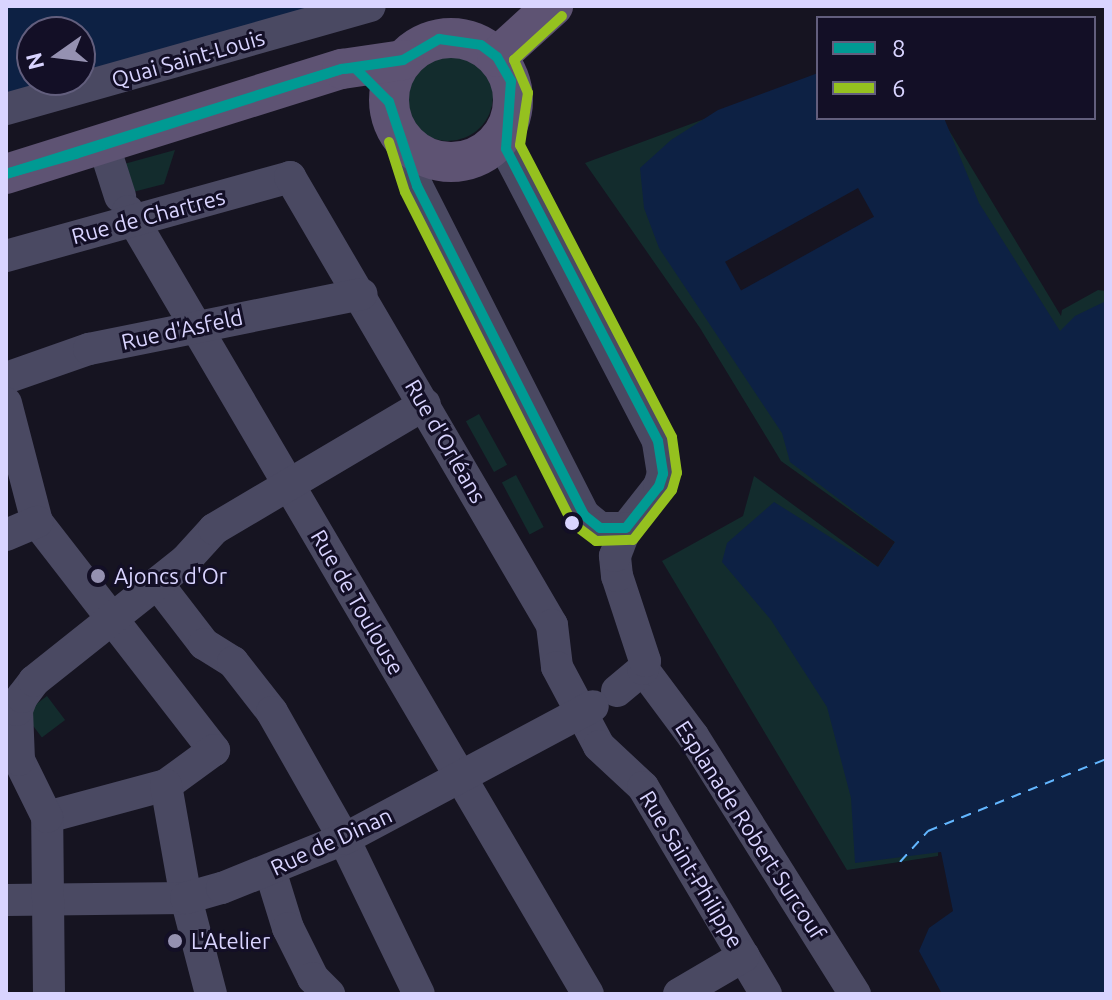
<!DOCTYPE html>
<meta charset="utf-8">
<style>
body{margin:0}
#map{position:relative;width:1112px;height:1000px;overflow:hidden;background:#161421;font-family:Ubuntu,sans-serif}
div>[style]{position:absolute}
.green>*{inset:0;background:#132c2d;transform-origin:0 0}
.round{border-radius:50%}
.water>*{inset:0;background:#0d2144}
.pier>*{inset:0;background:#161421;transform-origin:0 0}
.ferry>*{height:2px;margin-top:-1px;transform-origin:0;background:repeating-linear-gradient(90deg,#62b6ff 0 10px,transparent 0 18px)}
.minor>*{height:32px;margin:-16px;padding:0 16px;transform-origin:16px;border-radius:16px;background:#4a4962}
.major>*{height:40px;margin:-20px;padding:0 20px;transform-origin:20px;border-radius:20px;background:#5e5373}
.major>.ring{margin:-20px;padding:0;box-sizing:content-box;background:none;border:40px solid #5e5373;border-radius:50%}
.bus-1>*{height:10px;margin:-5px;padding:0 5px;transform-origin:5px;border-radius:5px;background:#009a93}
.bus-2>*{height:10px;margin:-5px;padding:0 5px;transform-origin:5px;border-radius:5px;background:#95c11f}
.dots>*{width:22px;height:22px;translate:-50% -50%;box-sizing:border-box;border:4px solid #130f26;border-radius:50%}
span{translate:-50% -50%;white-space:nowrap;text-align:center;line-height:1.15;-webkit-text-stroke:6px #130f26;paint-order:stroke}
.street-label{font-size:22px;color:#d9d4ff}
.poi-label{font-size:22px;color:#d9d4ff}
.left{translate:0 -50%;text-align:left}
.frame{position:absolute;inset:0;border:8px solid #d9d4ff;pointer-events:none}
.legend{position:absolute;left:816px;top:16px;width:280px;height:104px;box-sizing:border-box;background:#130f26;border:2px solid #625e7d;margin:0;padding:10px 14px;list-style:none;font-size:24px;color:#d9d4ff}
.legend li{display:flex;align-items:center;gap:16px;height:40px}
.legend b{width:40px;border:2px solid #625e7d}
.north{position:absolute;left:16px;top:16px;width:80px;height:80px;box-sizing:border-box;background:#130f26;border:2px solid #625e7d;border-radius:50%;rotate:256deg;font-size:22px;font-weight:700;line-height:32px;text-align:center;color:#d9d4ff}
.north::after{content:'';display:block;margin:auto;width:28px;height:36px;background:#9591b1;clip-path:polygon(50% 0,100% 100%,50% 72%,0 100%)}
</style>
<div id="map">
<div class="green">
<div class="round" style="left:403px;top:51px;width:90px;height:90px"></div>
<div style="clip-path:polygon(818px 77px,818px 118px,947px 127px,1061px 316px,1062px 310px,1098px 290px,1106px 291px,1106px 351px,910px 547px,939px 814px,938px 856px,847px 870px,662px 561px,743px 516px,754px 476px,878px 567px,895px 542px,781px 461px,700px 328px,585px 163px)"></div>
<div style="clip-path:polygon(175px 150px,164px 184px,133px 192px,124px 164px)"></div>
<div style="left:479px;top:414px;width:58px;height:15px;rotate:61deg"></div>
<div style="left:516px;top:475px;width:59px;height:16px;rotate:62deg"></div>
<div style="left:47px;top:696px;width:30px;height:29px;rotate:53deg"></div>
</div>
<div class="water">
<div style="clip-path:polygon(6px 6px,324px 6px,80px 76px,80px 32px,32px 32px,32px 80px,66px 80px,6px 97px)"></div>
<div style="clip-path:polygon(818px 73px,818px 118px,944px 118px,979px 203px,1060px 331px,1075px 316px,1106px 301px,1106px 994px,942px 994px,919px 951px,929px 928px,953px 911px,941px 852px,855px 863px,851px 798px,827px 707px,771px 620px,722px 562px,727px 543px,774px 502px,878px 567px,895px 542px,790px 462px,782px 433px,659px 248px,644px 208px,640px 168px,671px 140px,718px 110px)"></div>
</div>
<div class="pier">
<div style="left:858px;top:188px;width:33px;height:152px;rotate:61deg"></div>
</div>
<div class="ferry">
<div style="left:900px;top:862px;width:42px;rotate:-47.9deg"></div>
<div style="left:928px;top:831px;width:192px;rotate:-22deg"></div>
</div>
<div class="minor">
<div style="left:6px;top:109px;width:378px;rotate:-15.8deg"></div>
<div style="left:402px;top:138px;width:50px;rotate:72.6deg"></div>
<div style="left:417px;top:186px;width:369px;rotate:63.1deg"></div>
<div style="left:584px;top:515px;width:21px;rotate:39deg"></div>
<div style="left:600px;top:528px;width:26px"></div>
<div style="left:626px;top:528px;width:53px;rotate:-51.8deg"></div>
<div style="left:659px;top:486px;width:13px;rotate:-72deg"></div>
<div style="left:663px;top:474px;width:33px;rotate:-99deg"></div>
<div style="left:658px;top:441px;width:317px;rotate:-117.5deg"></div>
<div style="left:512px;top:160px;width:28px;rotate:-107deg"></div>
<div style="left:103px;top:143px;width:56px;rotate:72.2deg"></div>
<div style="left:128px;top:211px;width:908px;rotate:59.57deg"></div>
<div style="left:6px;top:256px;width:295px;rotate:-15.5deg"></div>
<div style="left:290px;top:177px;width:519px;rotate:59.68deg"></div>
<div style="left:552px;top:625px;width:42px;rotate:83.2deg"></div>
<div style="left:557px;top:667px;width:89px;rotate:62deg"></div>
<div style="left:599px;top:746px;width:60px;rotate:43deg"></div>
<div style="left:643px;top:787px;width:241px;rotate:59.3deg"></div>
<div style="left:6px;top:378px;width:88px;rotate:-19.3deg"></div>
<div style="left:89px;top:349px;width:278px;rotate:-11.4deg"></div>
<div style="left:6px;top:403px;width:123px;rotate:75.4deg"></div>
<div style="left:37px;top:522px;width:289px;rotate:52.2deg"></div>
<div style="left:214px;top:750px;width:59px;rotate:143.9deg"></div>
<div style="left:166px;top:785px;width:123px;rotate:164.9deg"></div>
<div style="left:6px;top:535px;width:34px;rotate:-23deg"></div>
<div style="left:157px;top:583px;width:77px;rotate:52.4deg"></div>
<div style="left:204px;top:644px;width:34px;rotate:32deg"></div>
<div style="left:233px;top:662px;width:63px;rotate:52deg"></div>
<div style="left:272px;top:712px;width:146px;rotate:60.4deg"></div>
<div style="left:344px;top:839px;width:172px;rotate:64.2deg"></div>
<div style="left:643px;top:669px;width:84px;rotate:53.3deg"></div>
<div style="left:693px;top:736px;width:305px;rotate:57.9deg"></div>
<div style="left:617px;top:691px;width:34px;rotate:-40deg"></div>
<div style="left:643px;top:669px;width:8px;rotate:-76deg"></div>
<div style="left:645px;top:661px;width:89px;rotate:-108.2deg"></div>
<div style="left:617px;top:576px;width:20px;rotate:-96deg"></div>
<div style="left:615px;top:556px;width:30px;rotate:-69deg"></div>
<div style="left:166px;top:785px;width:115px;rotate:80deg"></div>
<div style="left:186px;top:898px;width:99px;rotate:75.4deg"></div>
<div style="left:270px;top:870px;width:61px;rotate:72.8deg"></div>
<div style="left:288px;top:928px;width:56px;rotate:63.4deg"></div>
<div style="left:313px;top:978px;width:23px;rotate:45deg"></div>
<div style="left:6px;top:900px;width:180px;rotate:-0.6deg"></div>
<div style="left:186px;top:898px;width:37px;rotate:-16deg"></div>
<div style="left:222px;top:888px;width:131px;rotate:-21.9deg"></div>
<div style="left:344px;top:839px;width:282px;rotate:-28.1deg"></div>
<div style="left:49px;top:994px;width:177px;rotate:-90.6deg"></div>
<div style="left:47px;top:817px;width:64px;rotate:-116.2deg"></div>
<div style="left:19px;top:760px;width:50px;rotate:-92.3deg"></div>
<div style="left:17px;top:710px;width:14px;rotate:-69deg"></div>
<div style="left:22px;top:697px;width:20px;rotate:-53deg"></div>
<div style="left:34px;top:681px;width:193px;rotate:-38.5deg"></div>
<div style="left:185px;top:561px;width:43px;rotate:-47.8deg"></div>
<div style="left:214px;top:529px;width:245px;rotate:-30.6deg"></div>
<div style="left:679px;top:994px;width:75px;rotate:-30.3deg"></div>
</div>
<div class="major">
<div class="ring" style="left:389px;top:38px;width:84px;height:84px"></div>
<div style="left:497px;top:57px;width:76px;rotate:-42.3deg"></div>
<div style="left:6px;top:174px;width:352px;rotate:-17.4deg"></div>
<div style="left:342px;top:69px;width:62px;rotate:-8.4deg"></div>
</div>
<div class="bus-1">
<div style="left:439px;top:39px;width:42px;rotate:8.1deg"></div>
<div style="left:481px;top:45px;width:20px;rotate:37deg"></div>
<div style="left:497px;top:57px;width:28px;rotate:60deg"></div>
<div style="left:511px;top:81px;width:68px;rotate:94.2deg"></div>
<div style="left:506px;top:149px;width:329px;rotate:62.5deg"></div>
<div style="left:658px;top:441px;width:33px;rotate:81deg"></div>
<div style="left:663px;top:474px;width:13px;rotate:108deg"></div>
<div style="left:659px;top:486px;width:53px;rotate:128.2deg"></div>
<div style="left:626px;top:528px;width:26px;rotate:180deg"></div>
<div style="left:600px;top:528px;width:21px;rotate:-141deg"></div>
<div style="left:584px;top:515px;width:369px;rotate:-116.9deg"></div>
<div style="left:417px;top:186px;width:89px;rotate:-108.4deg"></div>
<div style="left:389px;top:102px;width:48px;rotate:-135deg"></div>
<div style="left:355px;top:68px;width:13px;rotate:176deg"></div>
<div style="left:342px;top:69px;width:62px;rotate:-8.4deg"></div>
<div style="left:403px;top:60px;width:42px;rotate:-30.3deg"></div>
<div style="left:342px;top:69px;width:279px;rotate:162.3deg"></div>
<div style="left:76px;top:154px;width:73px;rotate:164.1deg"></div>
<div style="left:6px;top:174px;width:352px;rotate:-17.4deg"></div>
</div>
<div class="bus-2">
<div style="left:389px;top:142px;width:52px;rotate:72.3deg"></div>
<div style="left:405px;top:192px;width:371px;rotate:63.2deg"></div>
<div style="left:572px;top:523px;width:30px;rotate:37deg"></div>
<div style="left:596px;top:541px;width:37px;rotate:-2deg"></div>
<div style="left:633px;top:540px;width:63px;rotate:-52deg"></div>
<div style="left:672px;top:490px;width:18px;rotate:-74deg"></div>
<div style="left:677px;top:473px;width:36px;rotate:-98deg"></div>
<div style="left:672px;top:437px;width:329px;rotate:-117.5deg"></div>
<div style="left:520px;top:145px;width:53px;rotate:-81.3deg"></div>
<div style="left:528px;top:93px;width:36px;rotate:-113deg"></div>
<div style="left:514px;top:60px;width:65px;rotate:-42.5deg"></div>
</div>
<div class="dots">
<div style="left:572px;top:523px;background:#d9d4ff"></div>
<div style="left:98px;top:576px;background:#9591b1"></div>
<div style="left:175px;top:941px;background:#9591b1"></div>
</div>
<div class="street-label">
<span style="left:188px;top:58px;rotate:-16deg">Quai Saint-Louis</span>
<span style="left:148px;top:216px;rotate:-15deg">Rue de Chartres</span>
<span style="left:182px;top:329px;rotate:-12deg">Rue d'Asfeld</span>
<span style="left:446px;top:441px;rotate:60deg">Rue d'Orléans</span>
<span style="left:358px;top:602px;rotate:60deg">Rue de Toulouse</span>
<span style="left:751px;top:830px;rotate:57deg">Esplanade Robert Surcouf</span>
<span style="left:331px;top:841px;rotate:-25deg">Rue de Dinan</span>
<span style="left:692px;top:869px;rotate:59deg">Rue Saint-Philippe</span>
</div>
<div class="poi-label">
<span class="left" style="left:114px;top:576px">Ajoncs d'Or</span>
<span class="left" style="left:191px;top:941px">L'Atelier</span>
</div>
<div class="frame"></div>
<ul class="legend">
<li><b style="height:10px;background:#009a93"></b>8</li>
<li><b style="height:10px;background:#95c11f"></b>6</li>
</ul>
<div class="north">N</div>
</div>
